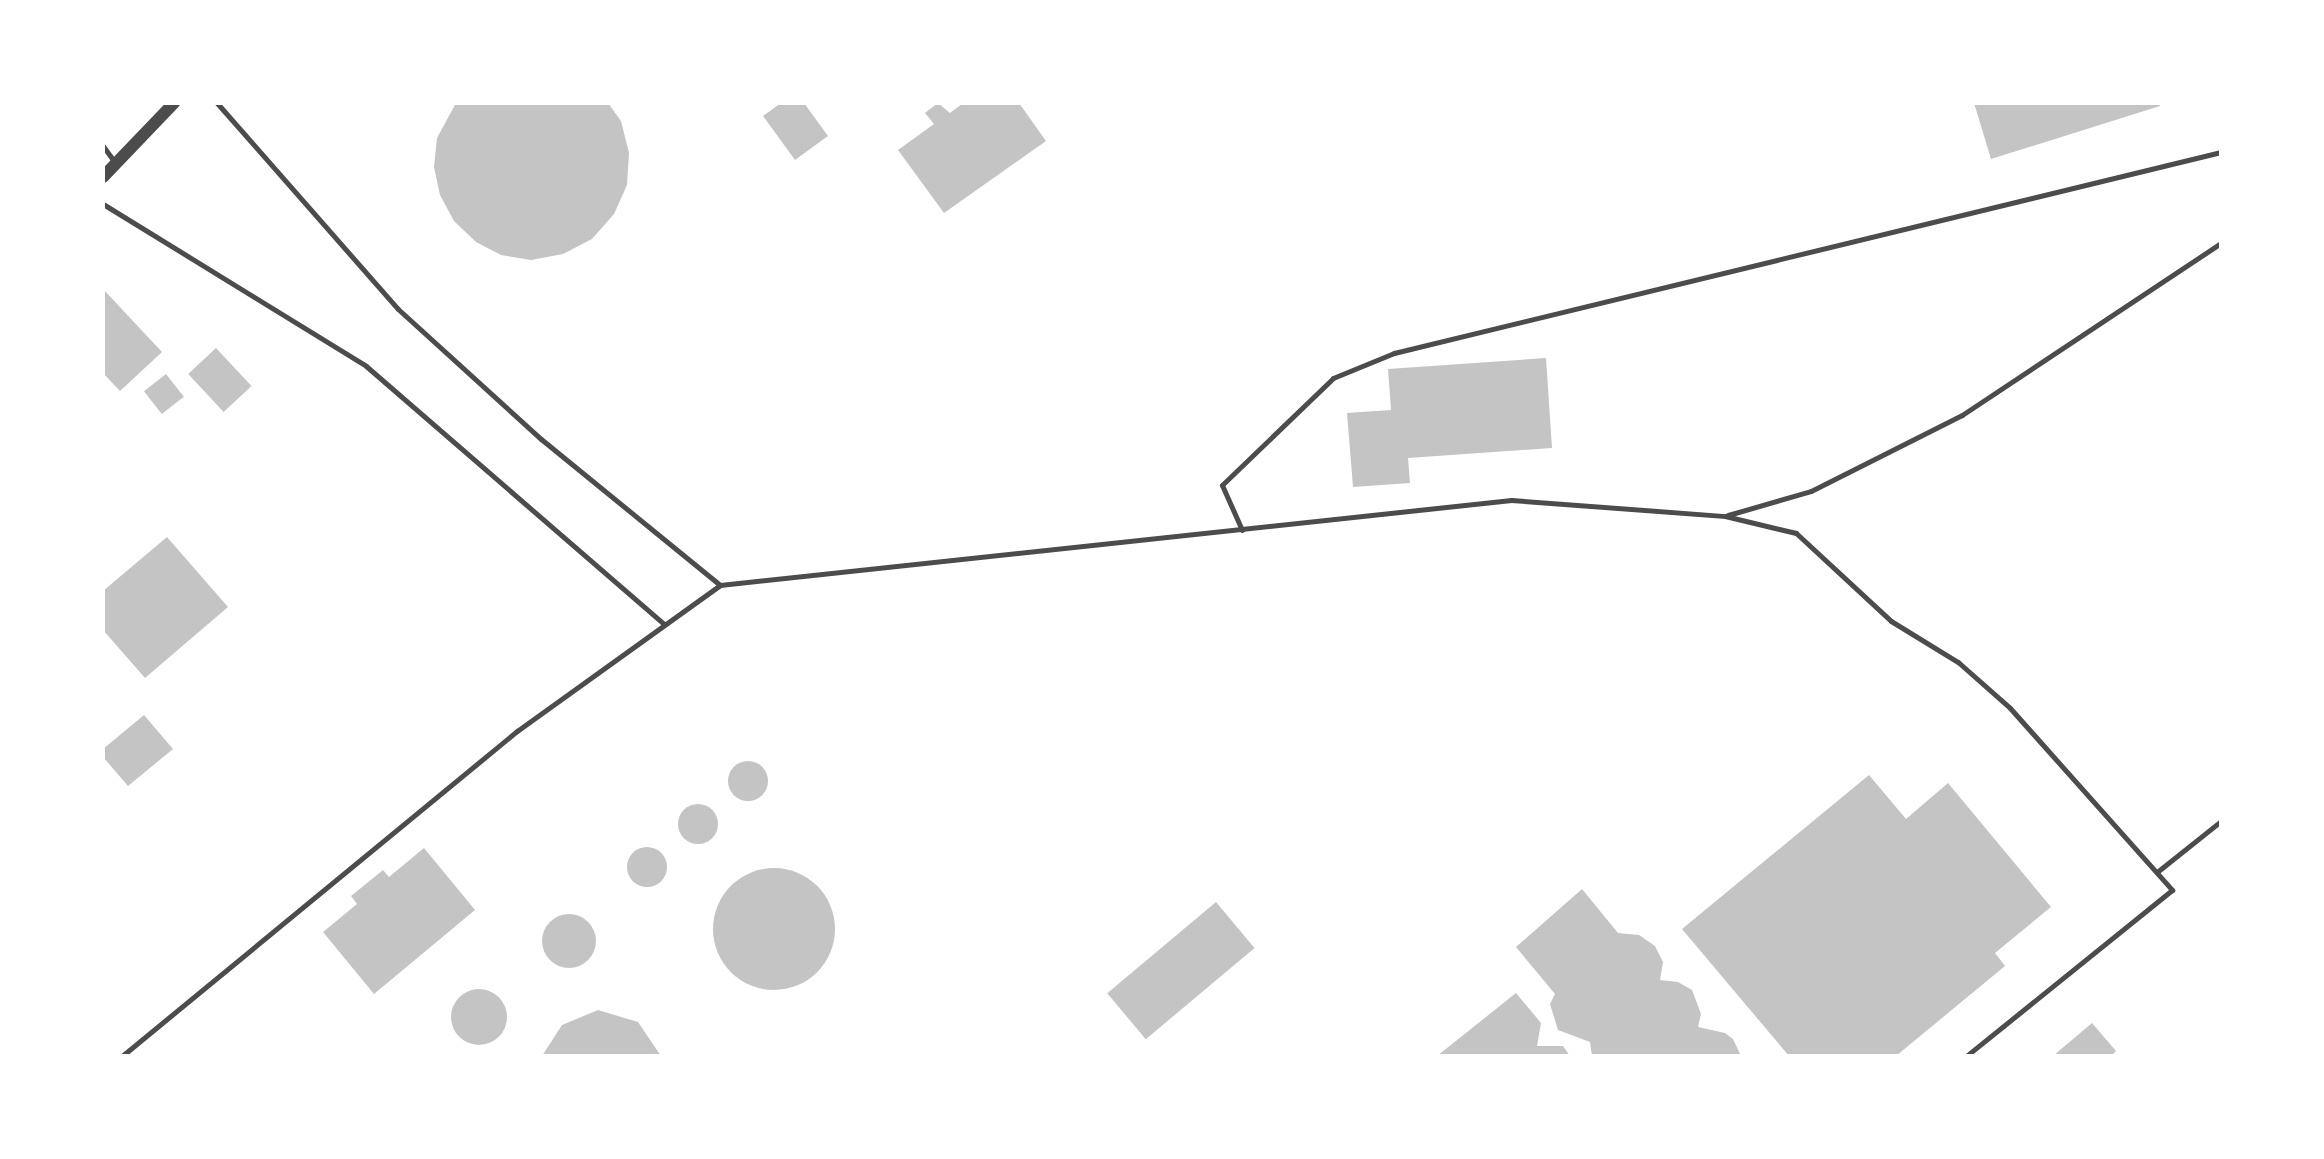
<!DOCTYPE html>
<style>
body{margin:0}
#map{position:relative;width:2324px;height:1159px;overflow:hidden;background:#fff;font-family:Overpass,sans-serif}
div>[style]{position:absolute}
.building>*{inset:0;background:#c4c4c4;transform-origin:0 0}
.round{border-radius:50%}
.service>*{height:5px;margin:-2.5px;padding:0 2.5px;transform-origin:2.5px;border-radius:2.5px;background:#4c4c4c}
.tertiary>*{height:12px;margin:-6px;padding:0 6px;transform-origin:6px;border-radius:6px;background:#4c4c4c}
span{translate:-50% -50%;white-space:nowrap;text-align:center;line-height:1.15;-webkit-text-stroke:6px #fff;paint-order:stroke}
.frame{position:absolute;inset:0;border:105px solid #fff;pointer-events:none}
</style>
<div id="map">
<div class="building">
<div style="clip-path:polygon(456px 103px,608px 103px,621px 121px,629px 153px,627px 185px,614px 214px,592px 239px,563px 254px,531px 260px,501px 255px,476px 242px,454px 221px,440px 195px,434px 167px,437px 138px)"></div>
<div style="clip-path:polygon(781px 103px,804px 103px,828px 136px,795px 160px,763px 116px)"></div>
<div style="clip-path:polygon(938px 103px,950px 113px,963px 103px,1019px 103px,1046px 141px,944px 213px,898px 150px,934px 124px,925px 113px)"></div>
<div style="clip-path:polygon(1974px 103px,2159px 103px,2160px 106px,1991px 159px)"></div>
<div style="clip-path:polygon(103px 289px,162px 352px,120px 391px,103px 373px)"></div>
<div style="left:216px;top:348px;width:52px;height:38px;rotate:47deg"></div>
<div style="clip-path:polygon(1546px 358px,1552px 448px,1408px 458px,1410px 483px,1353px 487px,1347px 413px,1391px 410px,1388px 369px)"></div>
<div style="left:166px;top:374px;width:29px;height:28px;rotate:52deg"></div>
<div style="clip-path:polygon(167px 537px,228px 607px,145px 678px,103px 630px,103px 591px)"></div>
<div style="clip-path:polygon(144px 715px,173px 749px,128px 786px,103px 757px,103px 749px)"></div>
<div class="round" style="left:728px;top:761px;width:40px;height:40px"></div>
<div style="clip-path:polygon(1869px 775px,1906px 819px,1948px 783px,2051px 907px,1995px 953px,2005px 966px,1896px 1056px,1789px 1056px,1682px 929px)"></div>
<div class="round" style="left:678px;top:804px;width:40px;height:40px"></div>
<div class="round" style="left:627px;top:847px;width:40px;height:40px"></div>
<div style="clip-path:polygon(424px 848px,475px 910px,374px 994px,323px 932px,357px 904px,351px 896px,383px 870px,389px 877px)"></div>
<div class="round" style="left:713px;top:868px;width:122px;height:122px"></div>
<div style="clip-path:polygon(1582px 889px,1618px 933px,1639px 935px,1655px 946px,1663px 962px,1660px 980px,1678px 982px,1692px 990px,1701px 1014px,1698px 1027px,1725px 1033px,1733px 1039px,1741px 1056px,1592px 1056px,1590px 1042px,1558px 1030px,1550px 1004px,1555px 994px,1516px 947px)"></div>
<div style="left:1216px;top:902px;width:60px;height:142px;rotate:50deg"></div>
<div class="round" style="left:542px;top:914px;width:54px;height:54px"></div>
<div class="round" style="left:451px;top:989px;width:56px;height:56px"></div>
<div style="clip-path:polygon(1516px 993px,1541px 1023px,1537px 1046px,1563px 1046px,1570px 1056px,1437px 1056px)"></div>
<div style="clip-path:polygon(598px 1010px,638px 1022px,661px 1056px,542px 1056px,562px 1025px)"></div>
<div style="clip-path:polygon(2092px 1023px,2116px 1051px,2111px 1056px,2053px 1056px)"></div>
</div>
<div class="service">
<div style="left:217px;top:103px;width:274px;rotate:48.7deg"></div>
<div style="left:398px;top:309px;width:193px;rotate:42.3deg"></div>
<div style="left:541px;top:439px;width:231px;rotate:39.2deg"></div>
<div style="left:103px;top:146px;width:22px;rotate:54deg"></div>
<div style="left:103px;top:204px;width:309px;rotate:31.6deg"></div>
<div style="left:366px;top:366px;width:394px;rotate:40.9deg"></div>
<div style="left:1728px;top:515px;width:86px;rotate:-16.1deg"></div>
<div style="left:1811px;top:491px;width:169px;rotate:-26.7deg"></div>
<div style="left:1962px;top:415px;width:311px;rotate:-33.6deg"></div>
<div style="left:1242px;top:530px;width:49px;rotate:-114deg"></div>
<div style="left:1222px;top:485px;width:154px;rotate:-43.9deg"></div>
<div style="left:1333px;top:378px;width:66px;rotate:-22.3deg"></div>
<div style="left:1394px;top:353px;width:851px;rotate:-13.66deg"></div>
<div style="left:2157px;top:872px;width:82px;rotate:-38.6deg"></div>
<div style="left:122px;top:1056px;width:512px;rotate:-39.45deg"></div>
<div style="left:517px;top:731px;width:250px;rotate:-35.7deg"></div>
<div style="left:720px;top:585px;width:796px;rotate:-6.13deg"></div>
<div style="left:1511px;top:500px;width:215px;rotate:4.3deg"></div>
<div style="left:1725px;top:516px;width:73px;rotate:13.5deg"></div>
<div style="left:1796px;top:533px;width:129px;rotate:42.8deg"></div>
<div style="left:1891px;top:621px;width:79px;rotate:31.5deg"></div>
<div style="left:1958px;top:662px;width:69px;rotate:41.5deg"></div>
<div style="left:2010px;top:708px;width:244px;rotate:48.3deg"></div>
<div style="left:2172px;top:890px;width:265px;rotate:141.1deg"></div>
</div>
<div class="tertiary">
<div style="left:103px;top:177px;width:103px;rotate:-46.2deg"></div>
</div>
<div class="frame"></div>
</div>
